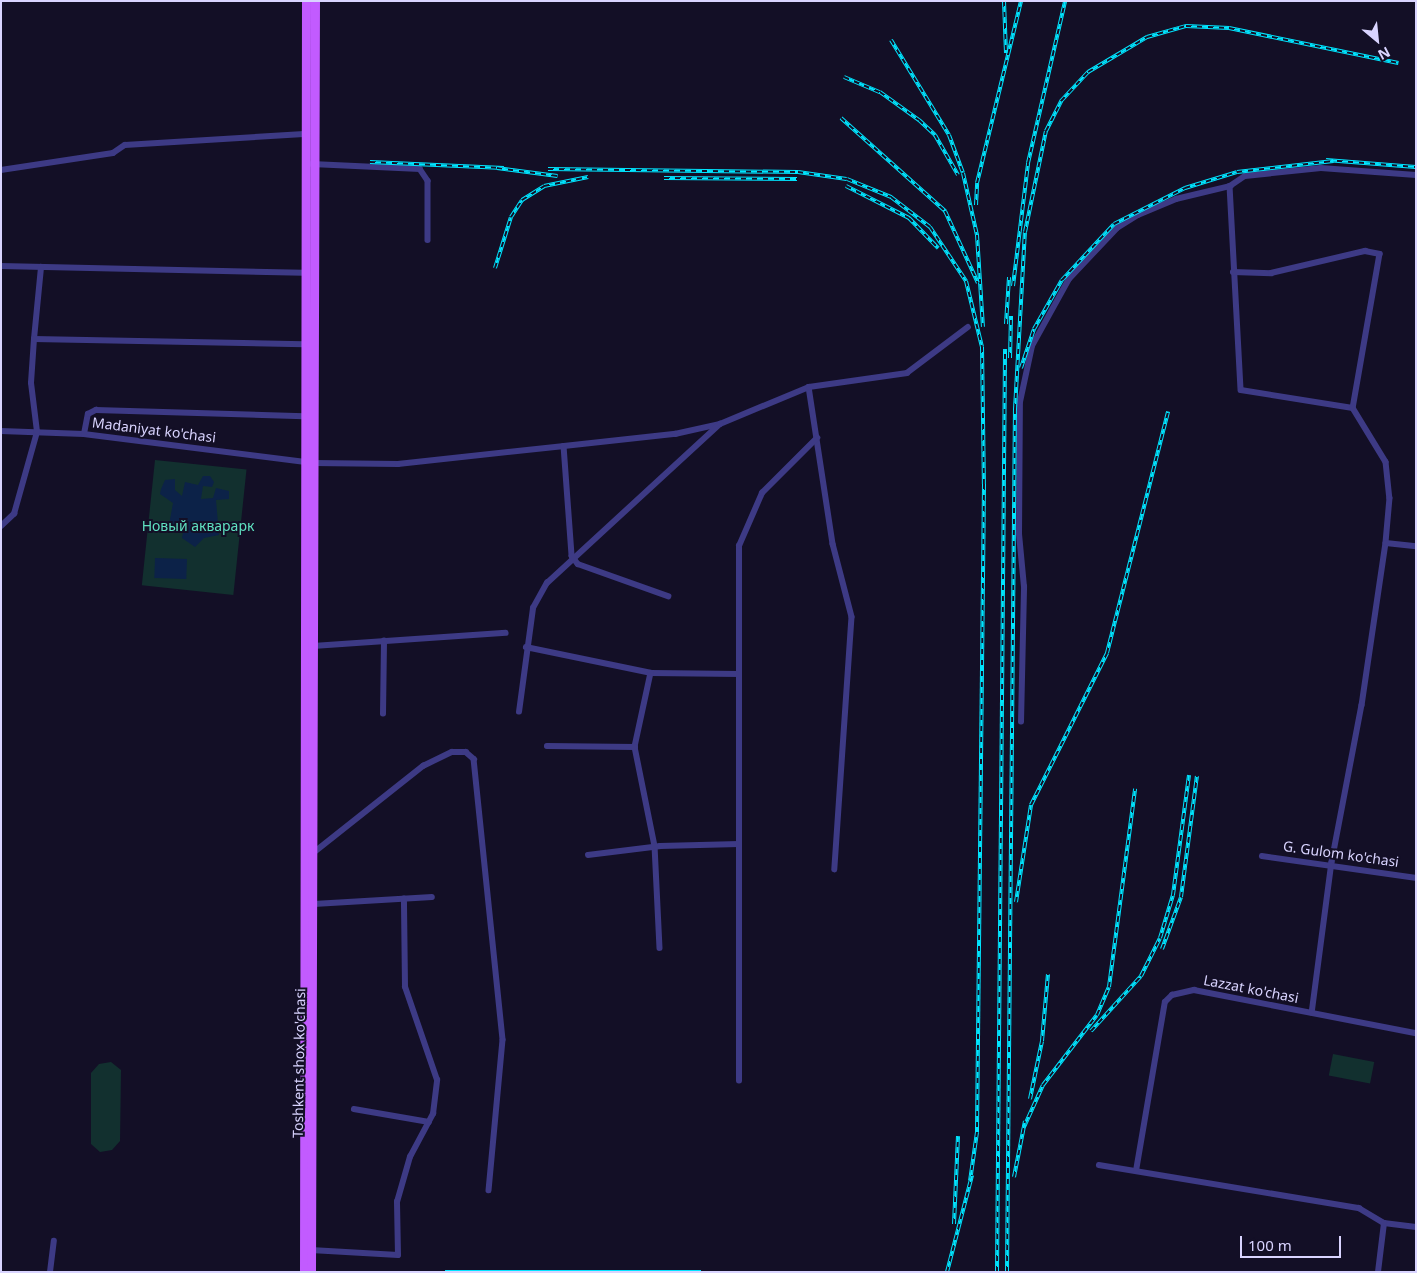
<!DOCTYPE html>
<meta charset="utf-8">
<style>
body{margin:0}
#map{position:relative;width:1417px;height:1273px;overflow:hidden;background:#130f26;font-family:"Noto Sans",sans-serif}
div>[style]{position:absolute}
.green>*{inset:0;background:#12302f;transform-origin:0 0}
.water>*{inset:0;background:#0c2248;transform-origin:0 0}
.minor>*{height:5.5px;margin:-2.75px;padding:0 2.75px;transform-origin:2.75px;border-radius:2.75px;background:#3d3a85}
.primary>*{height:9px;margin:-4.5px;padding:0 4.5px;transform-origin:4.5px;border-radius:4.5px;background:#c25bff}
.rail>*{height:4px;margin-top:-2px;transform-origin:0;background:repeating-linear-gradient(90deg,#130f26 0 5.5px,#00e5ff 0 11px);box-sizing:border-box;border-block:1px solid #00e5ff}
span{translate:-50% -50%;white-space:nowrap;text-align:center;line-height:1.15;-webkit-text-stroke:4px #130f26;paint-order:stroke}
.street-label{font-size:14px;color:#d9d4ff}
.park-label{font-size:14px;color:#5fe0c0}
.frame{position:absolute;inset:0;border:2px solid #d9d4ff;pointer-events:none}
.north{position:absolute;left:1352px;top:15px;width:50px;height:50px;-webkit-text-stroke:4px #130f26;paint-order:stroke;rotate:152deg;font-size:14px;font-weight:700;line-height:20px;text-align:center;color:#d9d4ff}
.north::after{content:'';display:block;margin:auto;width:18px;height:22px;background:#d9d4ff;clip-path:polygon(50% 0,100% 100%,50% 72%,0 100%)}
.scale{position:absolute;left:1240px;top:1236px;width:101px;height:22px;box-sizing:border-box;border:2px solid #d9d4ff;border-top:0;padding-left:6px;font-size:15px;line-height:18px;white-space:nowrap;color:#d9d4ff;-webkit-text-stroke:4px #130f26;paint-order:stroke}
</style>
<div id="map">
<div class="green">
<div style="left:155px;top:460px;width:92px;height:126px;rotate:6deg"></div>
<div style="left:1333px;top:1054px;width:42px;height:22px;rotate:11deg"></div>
<div style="clip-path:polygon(111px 1062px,121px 1070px,120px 1141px,112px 1150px,100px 1152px,91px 1144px,91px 1073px,99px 1064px)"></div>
</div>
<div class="water">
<div style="clip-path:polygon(203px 476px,210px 476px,214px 482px,212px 487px,203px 486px,201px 499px,213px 498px,216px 488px,229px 491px,229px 499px,216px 500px,219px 535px,204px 538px,195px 547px,182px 538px,185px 521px,169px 525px,173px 503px,160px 494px,161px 489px,165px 480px,175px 479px,175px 490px,182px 496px,185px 482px,198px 485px)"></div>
<div style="left:155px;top:558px;width:32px;height:20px;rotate:2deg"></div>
</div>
<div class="minor">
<div style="left:312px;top:164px;width:108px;rotate:2.7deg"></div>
<div style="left:420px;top:169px;width:14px;rotate:56deg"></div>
<div style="left:428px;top:181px;width:59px;rotate:90deg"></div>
<div style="left:1px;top:170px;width:113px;rotate:-8.6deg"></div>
<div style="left:113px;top:153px;width:14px;rotate:-34deg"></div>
<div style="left:125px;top:145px;width:179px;rotate:-3.5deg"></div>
<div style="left:1230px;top:186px;width:204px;rotate:86.9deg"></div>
<div style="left:1241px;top:390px;width:113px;rotate:9.1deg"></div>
<div style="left:1px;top:266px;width:302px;rotate:1.3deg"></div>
<div style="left:1233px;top:272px;width:38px;rotate:2deg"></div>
<div style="left:1271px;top:273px;width:97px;rotate:-13.2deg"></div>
<div style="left:1365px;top:251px;width:15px;rotate:11deg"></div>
<div style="left:1380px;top:254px;width:156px;rotate:99.9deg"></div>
<div style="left:1353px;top:408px;width:63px;rotate:58.6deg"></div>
<div style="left:1386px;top:462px;width:36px;rotate:84deg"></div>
<div style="left:1390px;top:498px;width:45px;rotate:95.1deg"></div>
<div style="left:1386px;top:543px;width:164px;rotate:98.4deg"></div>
<div style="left:1362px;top:705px;width:160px;rotate:100.8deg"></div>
<div style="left:1332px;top:862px;width:152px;rotate:97.5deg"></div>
<div style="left:34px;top:339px;width:72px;rotate:-84.4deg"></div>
<div style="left:809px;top:387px;width:159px;rotate:81.3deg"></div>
<div style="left:833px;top:544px;width:75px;rotate:75.4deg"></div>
<div style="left:852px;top:617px;width:253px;rotate:93.9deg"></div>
<div style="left:1px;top:431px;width:83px;rotate:2.1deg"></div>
<div style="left:84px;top:434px;width:231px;rotate:7.2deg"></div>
<div style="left:313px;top:463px;width:85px;rotate:0.7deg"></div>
<div style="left:398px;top:464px;width:167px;rotate:-6.2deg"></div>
<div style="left:564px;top:446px;width:112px;rotate:-6.2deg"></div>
<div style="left:675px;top:434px;width:46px;rotate:-12.5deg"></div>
<div style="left:720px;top:424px;width:96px;rotate:-22.6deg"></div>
<div style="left:809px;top:387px;width:99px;rotate:-8.1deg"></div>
<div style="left:907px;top:373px;width:76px;rotate:-37deg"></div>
<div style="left:84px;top:434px;width:20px;rotate:-79deg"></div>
<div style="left:88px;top:414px;width:9px;rotate:-27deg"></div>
<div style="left:96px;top:410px;width:208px;rotate:1.7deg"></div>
<div style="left:564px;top:446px;width:110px;rotate:85.8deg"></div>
<div style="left:572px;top:556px;width:10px;rotate:53deg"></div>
<div style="left:578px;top:564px;width:96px;rotate:19.6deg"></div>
<div style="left:1px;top:526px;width:18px;rotate:-43deg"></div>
<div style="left:14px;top:514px;width:85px;rotate:-74.3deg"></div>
<div style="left:37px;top:432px;width:49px;rotate:-97deg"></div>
<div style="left:31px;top:383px;width:44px;rotate:-86.1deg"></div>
<div style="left:34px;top:339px;width:270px;rotate:1.1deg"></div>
<div style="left:1386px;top:543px;width:30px;rotate:6deg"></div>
<div style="left:313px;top:646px;width:193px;rotate:-3.9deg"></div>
<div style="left:526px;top:647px;width:128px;rotate:11.7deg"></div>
<div style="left:651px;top:673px;width:88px;rotate:0.7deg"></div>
<div style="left:651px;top:673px;width:76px;rotate:102.2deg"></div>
<div style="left:635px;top:747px;width:101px;rotate:78.6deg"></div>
<div style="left:655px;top:846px;width:102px;rotate:87.2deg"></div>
<div style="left:519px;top:712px;width:105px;rotate:-82.3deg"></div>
<div style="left:533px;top:608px;width:29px;rotate:-61deg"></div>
<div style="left:547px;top:583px;width:235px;rotate:-42.6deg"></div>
<div style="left:383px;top:714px;width:73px;rotate:-89.2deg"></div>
<div style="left:1021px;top:722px;width:135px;rotate:-88.7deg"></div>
<div style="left:1024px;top:587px;width:53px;rotate:-95.4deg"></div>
<div style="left:1019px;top:534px;width:132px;rotate:-89.6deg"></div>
<div style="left:1020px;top:402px;width:57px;rotate:-77.9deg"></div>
<div style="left:1032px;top:346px;width:77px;rotate:-61.1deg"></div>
<div style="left:1069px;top:279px;width:70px;rotate:-46.7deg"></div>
<div style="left:1117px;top:228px;width:25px;rotate:-32deg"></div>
<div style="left:1138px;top:215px;width:41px;rotate:-22.8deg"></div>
<div style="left:1176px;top:199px;width:56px;rotate:-13.5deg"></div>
<div style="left:1230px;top:186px;width:18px;rotate:-34deg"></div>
<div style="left:1245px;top:176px;width:76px;rotate:-6deg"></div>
<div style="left:1321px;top:168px;width:95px;rotate:4.2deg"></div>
<div style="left:547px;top:746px;width:88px;rotate:0.7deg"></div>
<div style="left:312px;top:854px;width:142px;rotate:-38.4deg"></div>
<div style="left:423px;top:766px;width:32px;rotate:-26deg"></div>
<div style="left:452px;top:752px;width:14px"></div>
<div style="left:466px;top:752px;width:11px;rotate:41deg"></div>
<div style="left:474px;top:759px;width:282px;rotate:84.1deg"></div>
<div style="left:503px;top:1040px;width:151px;rotate:95.3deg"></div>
<div style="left:588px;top:855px;width:73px;rotate:-7.1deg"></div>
<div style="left:660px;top:846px;width:79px;rotate:-1.5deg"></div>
<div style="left:1262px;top:856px;width:156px;rotate:8.1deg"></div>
<div style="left:314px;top:904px;width:118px;rotate:-3.4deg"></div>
<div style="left:739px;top:1081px;width:535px;rotate:-90deg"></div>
<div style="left:739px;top:546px;width:58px;rotate:-66.5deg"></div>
<div style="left:762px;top:493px;width:78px;rotate:-45deg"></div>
<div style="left:354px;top:1109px;width:76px;rotate:9.8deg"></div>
<div style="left:1099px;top:1165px;width:264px;rotate:9.4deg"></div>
<div style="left:1359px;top:1208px;width:29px;rotate:31deg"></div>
<div style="left:1384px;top:1223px;width:32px;rotate:7deg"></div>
<div style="left:1136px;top:1171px;width:171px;rotate:-80.3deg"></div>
<div style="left:1165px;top:1002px;width:10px;rotate:-45deg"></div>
<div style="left:1172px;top:995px;width:23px;rotate:-13deg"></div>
<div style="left:1194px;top:990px;width:226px;rotate:11deg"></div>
<div style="left:311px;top:1250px;width:87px;rotate:3.3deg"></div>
<div style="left:398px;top:1255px;width:53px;rotate:-91.1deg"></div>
<div style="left:397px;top:1202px;width:47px;rotate:-73.9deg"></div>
<div style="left:410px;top:1157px;width:49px;rotate:-61.9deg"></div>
<div style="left:433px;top:1114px;width:34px;rotate:-83deg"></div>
<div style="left:437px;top:1080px;width:98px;rotate:-109deg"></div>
<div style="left:405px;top:987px;width:88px;rotate:-90.7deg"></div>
<div style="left:50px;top:1272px;width:31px;rotate:-83deg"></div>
<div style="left:1378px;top:1272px;width:49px;rotate:-83deg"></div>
</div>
<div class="primary">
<div style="left:304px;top:1272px;width:1271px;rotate:-89.91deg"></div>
<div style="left:311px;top:1272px;width:1271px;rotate:-89.82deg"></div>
</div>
<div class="rail">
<div style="left:1004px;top:1px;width:52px;rotate:87.8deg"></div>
<div style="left:891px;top:40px;width:111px;rotate:58.6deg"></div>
<div style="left:949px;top:135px;width:40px;rotate:69.8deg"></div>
<div style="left:963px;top:173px;width:64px;rotate:77.3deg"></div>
<div style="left:977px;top:235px;width:92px;rotate:86.3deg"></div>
<div style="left:844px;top:77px;width:39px;rotate:23deg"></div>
<div style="left:880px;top:92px;width:48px;rotate:35.7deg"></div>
<div style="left:919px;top:120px;width:22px;rotate:43deg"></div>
<div style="left:935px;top:135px;width:46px;rotate:60.1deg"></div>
<div style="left:841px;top:118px;width:140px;rotate:41.8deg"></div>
<div style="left:945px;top:211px;width:79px;rotate:65.4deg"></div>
<div style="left:1326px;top:160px;width:90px;rotate:4.4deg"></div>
<div style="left:370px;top:162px;width:134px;rotate:2.6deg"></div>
<div style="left:497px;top:168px;width:61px;rotate:7.6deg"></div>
<div style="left:548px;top:169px;width:250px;rotate:0.7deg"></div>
<div style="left:798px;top:172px;width:49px;rotate:8.1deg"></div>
<div style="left:847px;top:179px;width:48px;rotate:22.2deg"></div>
<div style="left:891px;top:197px;width:49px;rotate:37.6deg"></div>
<div style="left:930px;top:227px;width:65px;rotate:56.3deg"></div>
<div style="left:966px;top:281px;width:68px;rotate:76.4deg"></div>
<div style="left:982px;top:347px;width:137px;rotate:89.2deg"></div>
<div style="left:984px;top:484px;width:648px;rotate:90.62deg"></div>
<div style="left:977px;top:1132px;width:49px;rotate:98.1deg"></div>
<div style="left:664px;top:178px;width:133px;rotate:0.4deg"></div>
<div style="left:846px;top:186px;width:71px;rotate:26.9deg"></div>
<div style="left:909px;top:218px;width:42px;rotate:46deg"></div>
<div style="left:976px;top:205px;width:22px;rotate:-87deg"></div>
<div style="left:977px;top:183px;width:187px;rotate:-76.4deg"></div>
<div style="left:495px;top:268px;width:53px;rotate:-72.6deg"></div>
<div style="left:511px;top:217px;width:20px;rotate:-57deg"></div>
<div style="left:522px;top:200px;width:26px;rotate:-32deg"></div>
<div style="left:544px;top:186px;width:45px;rotate:-11.6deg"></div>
<div style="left:1013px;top:286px;width:124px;rotate:-83deg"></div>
<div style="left:1028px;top:163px;width:166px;rotate:-77.1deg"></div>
<div style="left:1006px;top:324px;width:47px;rotate:-86.3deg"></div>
<div style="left:1010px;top:358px;width:42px;rotate:-88.6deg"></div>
<div style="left:1021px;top:368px;width:41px;rotate:-71.6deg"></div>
<div style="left:1034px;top:329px;width:56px;rotate:-60.3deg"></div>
<div style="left:1062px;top:280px;width:76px;rotate:-47.1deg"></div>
<div style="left:1114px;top:224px;width:80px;rotate:-26.9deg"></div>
<div style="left:1185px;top:188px;width:54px;rotate:-17.1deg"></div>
<div style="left:1237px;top:172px;width:97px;rotate:-6.5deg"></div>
<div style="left:1016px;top:902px;width:98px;rotate:-81.2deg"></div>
<div style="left:1031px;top:805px;width:170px;rotate:-63.4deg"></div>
<div style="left:1107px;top:653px;width:249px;rotate:-75.8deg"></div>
<div style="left:1162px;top:949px;width:55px;rotate:-69.9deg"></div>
<div style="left:1181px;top:897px;width:122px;rotate:-82.5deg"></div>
<div style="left:1091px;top:1031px;width:74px;rotate:-47.7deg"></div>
<div style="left:1141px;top:976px;width:42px;rotate:-63.4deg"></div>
<div style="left:1160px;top:938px;width:45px;rotate:-73.2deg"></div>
<div style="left:1173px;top:895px;width:121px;rotate:-82.4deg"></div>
<div style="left:1030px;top:1099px;width:59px;rotate:-78.3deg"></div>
<div style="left:1042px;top:1041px;width:67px;rotate:-84.9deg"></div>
<div style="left:1024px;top:1127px;width:46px;rotate:-65.7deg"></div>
<div style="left:1043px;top:1085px;width:88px;rotate:-52.4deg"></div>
<div style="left:1097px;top:1015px;width:30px;rotate:-67deg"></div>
<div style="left:1109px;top:987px;width:200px;rotate:-82.5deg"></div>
<div style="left:1014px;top:1177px;width:57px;rotate:-78.9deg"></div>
<div style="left:954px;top:1224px;width:88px;rotate:-87.4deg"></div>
<div style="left:445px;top:1272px;width:256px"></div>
<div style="left:947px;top:1272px;width:100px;rotate:-75.5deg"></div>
<div style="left:997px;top:1272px;width:923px;rotate:-89.5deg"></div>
<div style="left:1007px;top:1272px;width:863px;rotate:-89.47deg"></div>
<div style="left:1015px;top:409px;width:177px;rotate:-86.8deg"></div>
<div style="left:1025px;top:232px;width:103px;rotate:-78.3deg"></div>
<div style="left:1046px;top:131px;width:34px;rotate:-63deg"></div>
<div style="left:1061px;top:101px;width:40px;rotate:-47deg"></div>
<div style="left:1088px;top:72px;width:69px;rotate:-30.7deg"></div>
<div style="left:1147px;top:37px;width:41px;rotate:-15.8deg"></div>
<div style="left:1186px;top:26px;width:43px;rotate:2.7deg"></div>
<div style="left:1229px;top:28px;width:173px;rotate:11.7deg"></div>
</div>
<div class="street-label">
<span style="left:154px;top:430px;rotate:7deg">Madaniyat ko'chasi</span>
<span style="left:1341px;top:854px;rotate:8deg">G. Gulom ko'chasi</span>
<span style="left:1251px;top:989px;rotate:11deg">Lazzat ko'chasi</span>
<span style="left:299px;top:1063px;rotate:-89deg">Toshkent shox ko'chasi</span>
</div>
<div class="park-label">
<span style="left:198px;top:526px">Новый акварарк</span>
</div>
<div class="frame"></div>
<div class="north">N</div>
<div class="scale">100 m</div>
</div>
